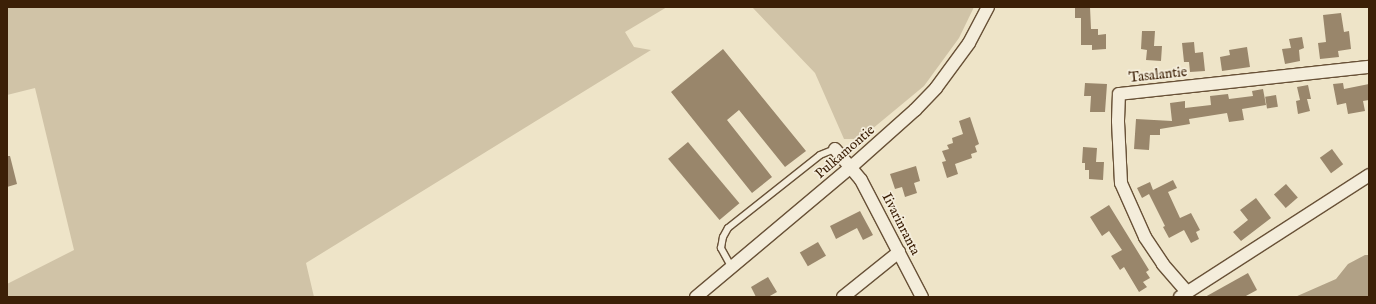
<!DOCTYPE html>
<style>
body{margin:0}
#map{position:relative;width:1376px;height:304px;overflow:hidden;background:#eee4c8;font-family:"IM FELL English",serif}
div>[style]{position:absolute}
.green>*{inset:0;background:#d0c3a7}
.water>*{inset:0;background:#b1a186}
.building>*{inset:0;background:#99866b;transform-origin:0 0}
.roads{filter:drop-shadow(1px 0 #685137) drop-shadow(-1px 0 #685137) drop-shadow(0 1px #685137) drop-shadow(0 -1px #685137)}
.lane>*{height:6px;margin:-3px;padding:0 3px;transform-origin:3px;border-radius:3px;background:#f4eddb}
.street>*{height:12px;margin:-6px;padding:0 6px;transform-origin:6px;border-radius:6px;background:#f4eddb}
span{translate:-50% -50%;white-space:nowrap;text-align:center;line-height:1.15;-webkit-text-stroke:3.5px #f4eddb;paint-order:stroke}
.street-label{font-size:14px;color:#3c2007}
.frame{position:absolute;inset:0;border:8px solid #3c2007;pointer-events:none}
</style>
<div id="map">
<div class="green">
<div style="clip-path:polygon(7px 7px,667px 7px,625px 32px,634px 47px,651px 50px,306px 263px,314px 297px,7px 297px,7px 284px,74px 250px,35px 88px,7px 95px)"></div>
<div style="clip-path:polygon(752px 7px,974px 7px,959px 38px,924px 86px,860px 139px,844px 139px,815px 73px)"></div>
</div>
<div class="water">
<div style="clip-path:polygon(1365px 255px,1369px 255px,1369px 297px,1295px 297px,1336px 279px,1348px 264px)"></div>
</div>
<div class="building">
<div style="clip-path:polygon(1075px 7px,1090px 7px,1091px 29px,1098px 29px,1098px 35px,1106px 34px,1106px 49px,1092px 50px,1092px 45px,1081px 45px,1081px 18px,1075px 18px)"></div>
<div style="clip-path:polygon(1341px 13px,1344px 32px,1349px 31px,1351px 49px,1338px 51px,1339px 57px,1320px 59px,1318px 43px,1326px 42px,1323px 15px)"></div>
<div style="clip-path:polygon(1142px 31px,1155px 31px,1154px 46px,1162px 46px,1161px 61px,1146px 60px,1147px 50px,1141px 49px)"></div>
<div style="clip-path:polygon(1302px 37px,1304px 48px,1299px 50px,1300px 61px,1285px 64px,1282px 49px,1291px 48px,1289px 39px)"></div>
<div style="clip-path:polygon(1194px 42px,1195px 53px,1203px 52px,1205px 71px,1190px 72px,1189px 62px,1184px 62px,1182px 43px)"></div>
<div style="clip-path:polygon(1247px 47px,1250px 67px,1222px 71px,1220px 57px,1230px 55px,1229px 50px)"></div>
<div style="clip-path:polygon(723px 49px,806px 151px,785px 167px,739px 110px,727px 120px,772px 177px,752px 193px,671px 92px)"></div>
<div style="clip-path:polygon(1085px 83px,1107px 84px,1105px 112px,1090px 112px,1091px 96px,1084px 96px)"></div>
<div style="clip-path:polygon(1343px 83px,1344px 89px,1369px 84px,1369px 100px,1363px 101px,1365px 111px,1348px 114px,1346px 103px,1337px 105px,1333px 84px)"></div>
<div style="clip-path:polygon(1308px 85px,1311px 99px,1307px 99px,1310px 111px,1298px 114px,1296px 101px,1300px 100px,1297px 87px)"></div>
<div style="clip-path:polygon(1263px 89px,1266px 105px,1242px 109px,1244px 120px,1229px 122px,1227px 113px,1189px 119px,1190px 124px,1160px 129px,1160px 135px,1150px 135px,1149px 150px,1134px 149px,1136px 119px,1172px 121px,1170px 103px,1185px 101px,1185px 108px,1211px 105px,1210px 96px,1228px 94px,1229px 99px,1253px 96px,1252px 91px)"></div>
<div style="left:1276px;top:95px;width:12px;height:11px;rotate:81deg"></div>
<div style="clip-path:polygon(970px 117px,979px 144px,975px 146px,977px 152px,971px 154px,972px 158px,955px 164px,958px 174px,947px 178px,942px 162px,946px 161px,942px 151px,949px 149px,947px 145px,953px 143px,952px 138px,963px 134px,959px 121px)"></div>
<div style="left:688px;top:142px;width:80px;height:26px;rotate:50deg"></div>
<div style="clip-path:polygon(1083px 147px,1097px 148px,1096px 162px,1104px 162px,1103px 180px,1089px 179px,1089px 170px,1085px 170px,1085px 163px,1082px 163px)"></div>
<div style="left:1332px;top:149px;width:19px;height:15px;rotate:54deg"></div>
<div style="clip-path:polygon(7px 156px,10px 156px,17px 184px,7px 187px)"></div>
<div style="clip-path:polygon(916px 166px,920px 181px,914px 183px,917px 193px,905px 197px,902px 187px,895px 189px,890px 174px)"></div>
<div style="clip-path:polygon(1173px 180px,1177px 188px,1168px 192px,1180px 218px,1191px 213px,1200px 230px,1196px 232px,1199px 239px,1191px 243px,1184px 230px,1169px 238px,1163px 227px,1165px 226px,1149px 194px,1142px 198px,1137px 188px,1150px 182px,1153px 190px)"></div>
<div style="left:1286px;top:184px;width:18px;height:16px;rotate:49deg"></div>
<div style="clip-path:polygon(1256px 198px,1271px 218px,1241px 241px,1233px 232px,1248px 220px,1240px 210px)"></div>
<div style="clip-path:polygon(1109px 205px,1149px 270px,1146px 272px,1150px 278px,1143px 282px,1147px 287px,1139px 292px,1124px 267px,1120px 270px,1111px 256px,1122px 250px,1109px 231px,1102px 236px,1090px 217px)"></div>
<div style="clip-path:polygon(860px 211px,873px 235px,863px 240px,857px 228px,836px 239px,830px 226px)"></div>
<div style="left:818px;top:242px;width:16px;height:21px;rotate:60deg"></div>
<div style="clip-path:polygon(1248px 273px,1257px 290px,1244px 297px,1205px 297px)"></div>
<div style="clip-path:polygon(768px 277px,777px 292px,768px 297px,756px 297px,751px 287px)"></div>
</div>
<div class="roads">
<div class="lane">
<div style="left:732px;top:268px;width:23px;rotate:-119deg"></div>
<div style="left:721px;top:248px;width:11px;rotate:-80deg"></div>
<div style="left:723px;top:237px;width:10px;rotate:-61deg"></div>
<div style="left:728px;top:228px;width:117px;rotate:-38.4deg"></div>
<div style="left:820px;top:155px;width:16px;rotate:-22deg"></div>
</div>
<div class="street">
<div style="left:835px;top:149px;width:40px;rotate:50deg"></div>
<div style="left:861px;top:180px;width:132px;rotate:62.5deg"></div>
<div style="left:1187px;top:292px;width:37px;rotate:-131deg"></div>
<div style="left:1163px;top:264px;width:32px;rotate:-124deg"></div>
<div style="left:1145px;top:237px;width:59px;rotate:-114deg"></div>
<div style="left:1121px;top:183px;width:62px;rotate:-92.8deg"></div>
<div style="left:1118px;top:121px;width:27px;rotate:-88deg"></div>
<div style="left:1119px;top:94px;width:251px;rotate:-6.2deg"></div>
<div style="left:696px;top:297px;width:202px;rotate:-40deg"></div>
<div style="left:851px;top:167px;width:86px;rotate:-41.7deg"></div>
<div style="left:915px;top:110px;width:30px;rotate:-46deg"></div>
<div style="left:936px;top:88px;width:56px;rotate:-53.7deg"></div>
<div style="left:969px;top:43px;width:41px;rotate:-62.2deg"></div>
<div style="left:843px;top:297px;width:72px;rotate:-38.8deg"></div>
<div style="left:1180px;top:297px;width:225px;rotate:-32.8deg"></div>
</div>
</div>
<div class="street-label">
<span style="left:1158px;top:75px;rotate:-6deg">Tasalantie</span>
<span style="left:845px;top:152px;rotate:-41deg">Pulkamontie</span>
<span style="left:901px;top:224px;rotate:63deg">Iivarinranta</span>
</div>
<div class="frame"></div>
</div>
